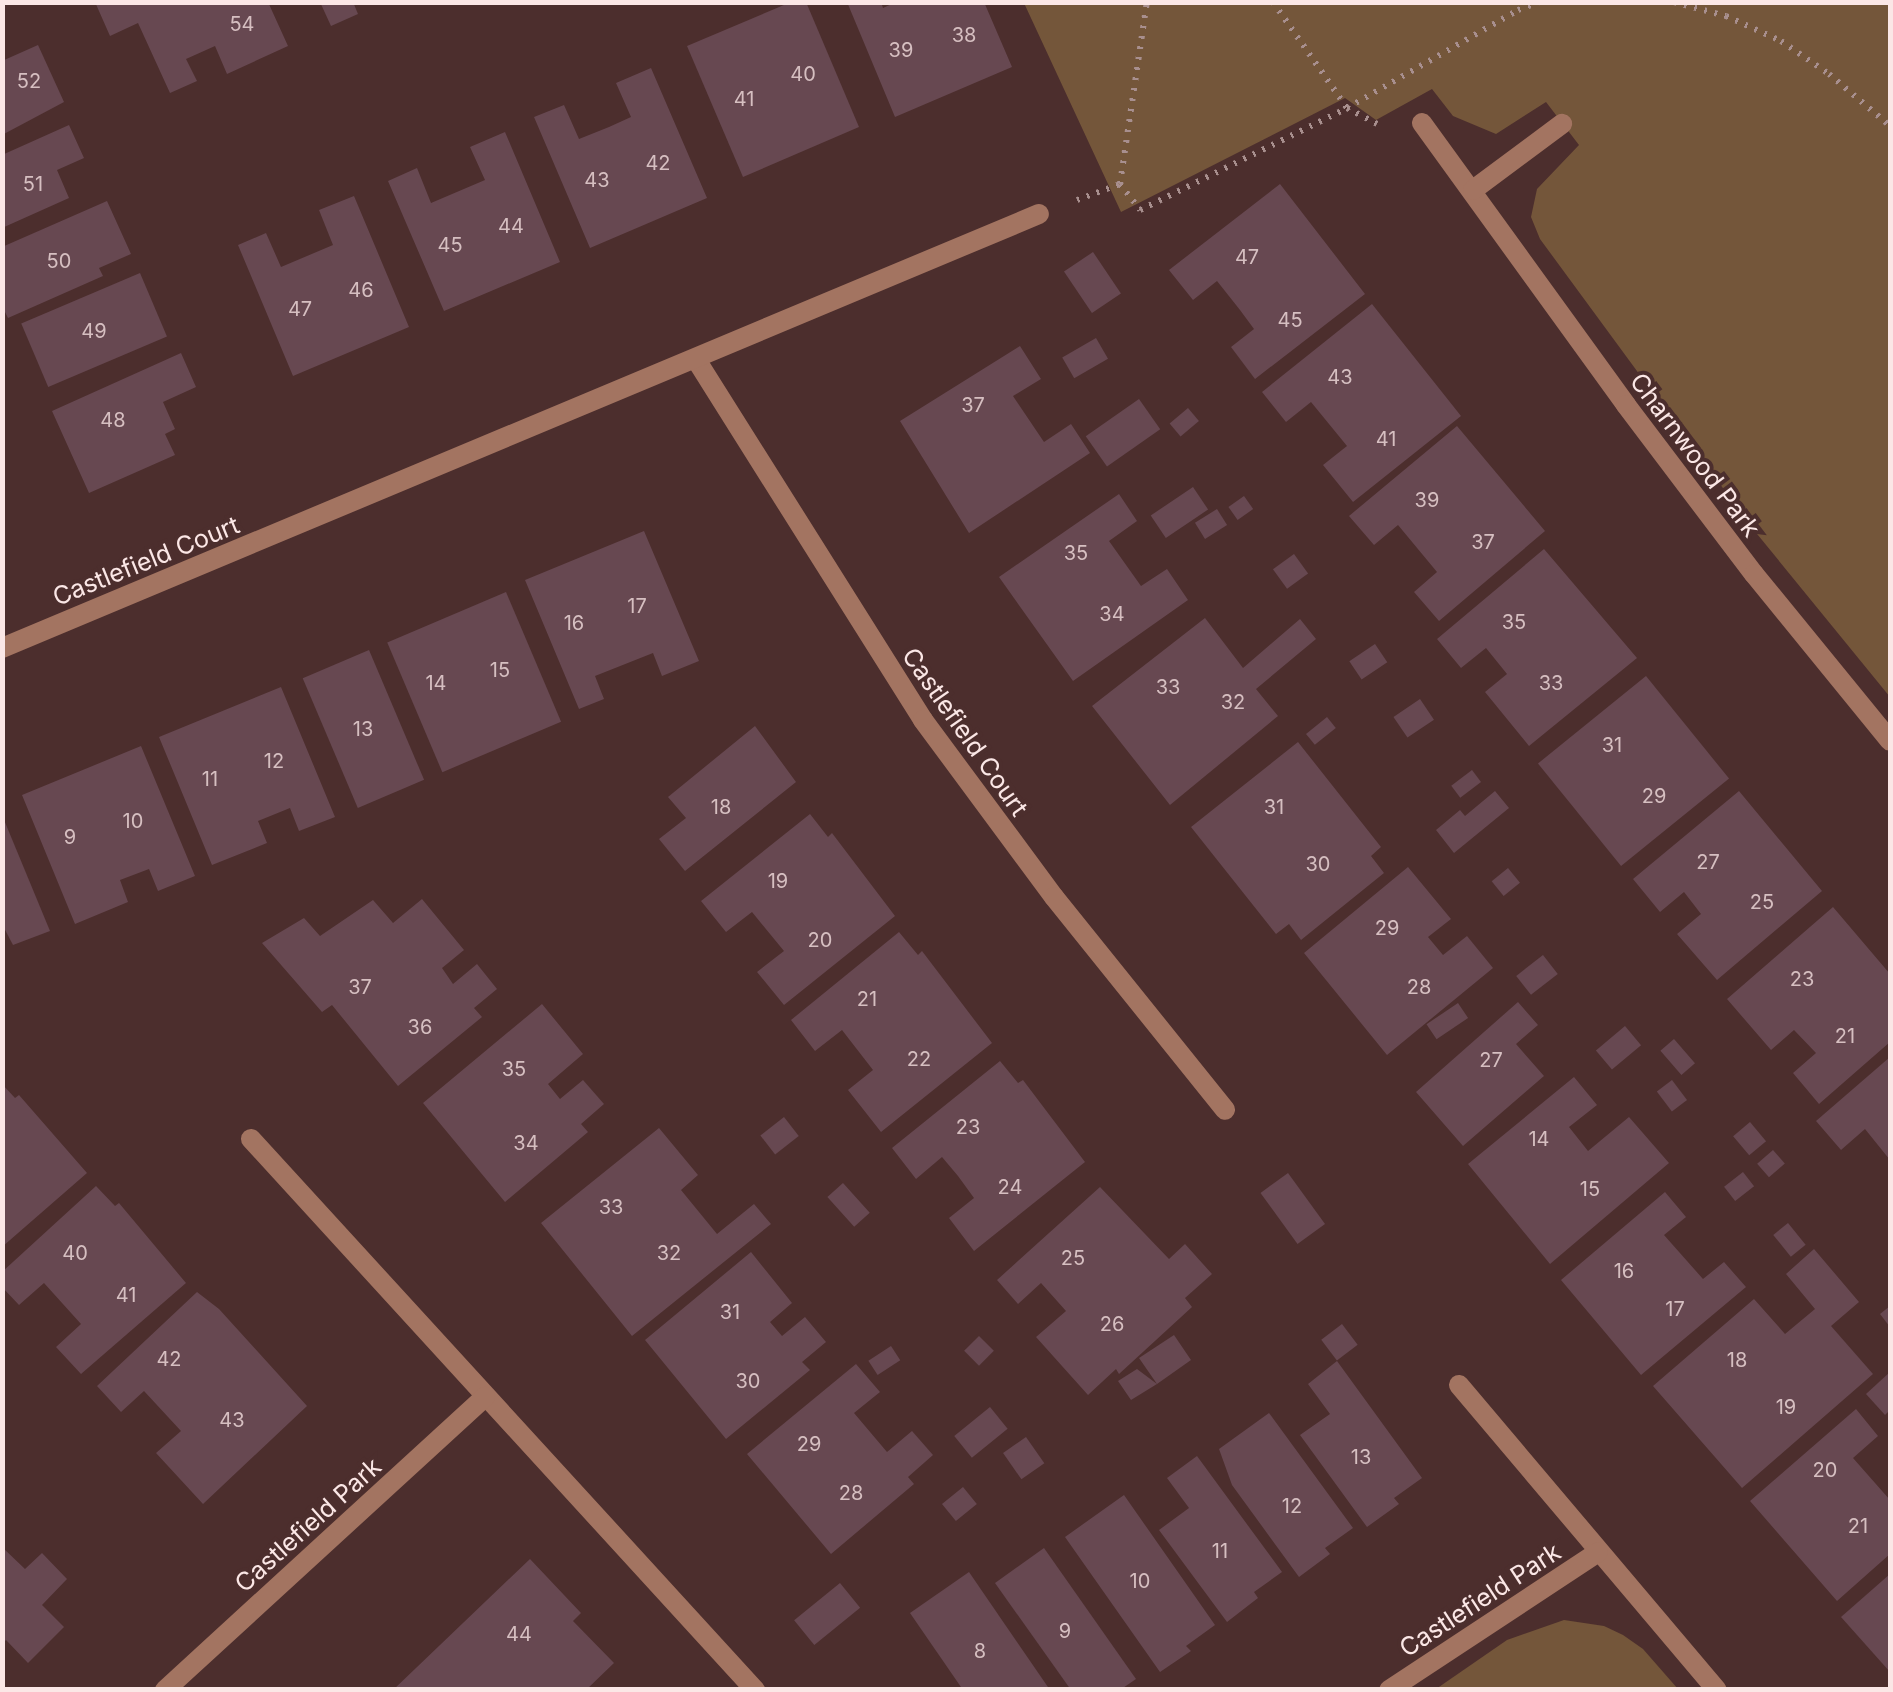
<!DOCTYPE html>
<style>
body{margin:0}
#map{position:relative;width:1893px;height:1692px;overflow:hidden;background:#4c2e2d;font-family:Inter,sans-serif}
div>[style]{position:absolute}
.green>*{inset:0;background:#74563a}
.building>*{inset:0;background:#674851;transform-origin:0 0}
.path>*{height:6px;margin-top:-3px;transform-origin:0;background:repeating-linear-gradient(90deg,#a88f8e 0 2.5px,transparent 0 10.5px)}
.minor>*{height:20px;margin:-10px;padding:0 10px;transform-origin:10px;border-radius:10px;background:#a37461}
span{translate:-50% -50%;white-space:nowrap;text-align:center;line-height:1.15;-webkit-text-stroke:8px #4c2e2d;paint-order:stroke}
.number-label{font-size:20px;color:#d6bfc1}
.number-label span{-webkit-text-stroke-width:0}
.street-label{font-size:25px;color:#fbe7e6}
.frame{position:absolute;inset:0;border:5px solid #fbe7e6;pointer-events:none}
</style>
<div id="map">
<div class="green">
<div style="clip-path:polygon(1024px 3px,1890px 3px,1890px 697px,1753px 529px,1540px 239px,1531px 217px,1537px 189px,1579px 145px,1546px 102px,1496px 134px,1453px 116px,1432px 89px,1376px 120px,1345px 98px,1121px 212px)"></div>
<div style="clip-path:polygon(1564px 1620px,1604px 1626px,1623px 1635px,1643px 1649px,1678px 1689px,1436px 1689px,1507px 1640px)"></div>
</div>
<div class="building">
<div style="clip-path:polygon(95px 2px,268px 2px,288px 46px,227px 74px,215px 46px,186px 59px,197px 81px,170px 93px,138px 23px,110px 36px)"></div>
<div style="clip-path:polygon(320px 2px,353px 2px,358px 14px,331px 26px)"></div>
<div style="clip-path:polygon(791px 2px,806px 2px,859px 127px,743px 177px,687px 46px)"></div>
<div style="clip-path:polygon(847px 2px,881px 2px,883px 8px,896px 2px,984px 2px,1012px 67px,895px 117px)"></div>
<div style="clip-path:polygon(38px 45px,64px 102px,2px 135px,2px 61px)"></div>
<div style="clip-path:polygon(651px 68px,707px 198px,590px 248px,534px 117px,564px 105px,579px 139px,609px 127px,631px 117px,616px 83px)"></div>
<div style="clip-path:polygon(69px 125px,84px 158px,57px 170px,69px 198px,2px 228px,2px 155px)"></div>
<div style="clip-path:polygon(505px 132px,560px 262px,444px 311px,388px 181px,417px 168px,431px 203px,485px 180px,470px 147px)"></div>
<div style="clip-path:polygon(1280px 184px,1365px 294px,1255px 379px,1231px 347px,1254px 329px,1240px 310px,1217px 281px,1193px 300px,1169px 270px)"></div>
<div style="clip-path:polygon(354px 196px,409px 327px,293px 376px,238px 245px,266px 233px,281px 267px,333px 245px,319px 210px)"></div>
<div style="clip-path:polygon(107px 201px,131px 254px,99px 268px,103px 276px,8px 318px,2px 306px,2px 247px)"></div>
<div style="left:1093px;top:252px;width:50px;height:35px;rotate:56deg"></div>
<div style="left:140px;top:273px;width:69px;height:129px;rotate:67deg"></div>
<div style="clip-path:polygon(1372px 304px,1461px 416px,1353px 502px,1323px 465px,1347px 446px,1311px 402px,1286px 422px,1262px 392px)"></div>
<div style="left:1096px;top:338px;width:24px;height:39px;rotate:60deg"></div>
<div style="clip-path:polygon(1020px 346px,1041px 379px,1013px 396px,1044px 442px,1071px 424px,1090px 453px,969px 533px,900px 421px)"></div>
<div style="clip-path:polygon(181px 353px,196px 387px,163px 402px,175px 429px,165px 434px,175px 455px,89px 493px,52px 411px)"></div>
<div style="left:1139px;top:399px;width:37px;height:65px;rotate:55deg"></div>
<div style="left:1188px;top:408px;width:17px;height:24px;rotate:50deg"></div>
<div style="clip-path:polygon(1457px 426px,1545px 531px,1439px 621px,1414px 592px,1437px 572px,1398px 525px,1374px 545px,1349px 516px)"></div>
<div style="left:1193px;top:487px;width:27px;height:51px;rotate:56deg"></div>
<div style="clip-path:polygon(1119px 494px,1137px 521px,1109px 541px,1141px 586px,1167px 569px,1188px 600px,1073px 681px,999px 577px)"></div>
<div style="left:1244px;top:496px;width:16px;height:19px;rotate:55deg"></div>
<div style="left:1217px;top:509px;width:19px;height:26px;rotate:58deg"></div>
<div style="clip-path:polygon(644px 531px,699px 661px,662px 676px,653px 653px,595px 676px,604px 699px,579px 709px,525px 580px)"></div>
<div style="clip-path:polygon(1544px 549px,1637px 658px,1529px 746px,1485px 692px,1507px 674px,1486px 648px,1461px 668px,1437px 639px)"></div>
<div style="left:1294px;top:554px;width:24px;height:26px;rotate:54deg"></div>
<div style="left:506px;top:592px;width:141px;height:129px;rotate:67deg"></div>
<div style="clip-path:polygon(1205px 618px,1243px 668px,1300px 619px,1316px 639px,1256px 689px,1278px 716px,1170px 805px,1092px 706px)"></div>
<div style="left:1375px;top:644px;width:22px;height:31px;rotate:56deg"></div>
<div style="left:369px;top:650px;width:141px;height:72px;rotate:67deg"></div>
<div style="left:1646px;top:676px;width:132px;height:139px;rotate:51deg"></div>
<div style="clip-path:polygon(281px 687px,335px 817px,299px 831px,290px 808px,258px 821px,267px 843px,212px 865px,159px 737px)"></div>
<div style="left:1420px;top:699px;width:25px;height:32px;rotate:56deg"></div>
<div style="left:1327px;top:717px;width:14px;height:27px;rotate:51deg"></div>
<div style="clip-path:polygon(755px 726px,796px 782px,685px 871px,659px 839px,686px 818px,668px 797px)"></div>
<div style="clip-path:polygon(1298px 742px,1381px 847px,1371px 856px,1384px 873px,1301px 940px,1289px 924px,1276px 934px,1191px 827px)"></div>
<div style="clip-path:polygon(141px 746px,195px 876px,158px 891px,149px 869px,120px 880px,128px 902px,75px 924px,22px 795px)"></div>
<div style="left:1472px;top:770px;width:15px;height:26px;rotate:53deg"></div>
<div style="clip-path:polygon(1495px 791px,1509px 808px,1454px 853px,1436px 830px,1460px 810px,1465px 816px)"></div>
<div style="clip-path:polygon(1739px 791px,1822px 891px,1717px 980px,1677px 934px,1701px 914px,1684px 892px,1660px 912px,1633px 879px)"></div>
<div style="clip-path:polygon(810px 814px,828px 837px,832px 833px,895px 916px,784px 1005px,757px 972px,784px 951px,752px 912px,726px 932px,701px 901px)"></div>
<div style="clip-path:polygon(2px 815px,50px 931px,13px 945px,2px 924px)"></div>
<div style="clip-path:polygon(1408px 867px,1451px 919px,1428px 937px,1443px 955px,1467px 936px,1493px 968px,1387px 1055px,1304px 953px)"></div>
<div style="left:1508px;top:868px;width:19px;height:21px;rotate:51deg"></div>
<div style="clip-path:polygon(422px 899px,464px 950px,442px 968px,453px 984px,477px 964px,497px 989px,474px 1008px,482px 1017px,398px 1086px,332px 1005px,322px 1012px,262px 943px,304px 918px,320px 936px,373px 900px,393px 923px)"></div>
<div style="clip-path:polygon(1833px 907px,1890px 974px,1890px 1042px,1819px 1104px,1793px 1073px,1816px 1053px,1794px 1030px,1771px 1050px,1727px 999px)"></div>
<div style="clip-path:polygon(899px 932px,918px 955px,922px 951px,992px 1043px,881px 1132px,848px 1090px,873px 1070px,842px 1030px,815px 1051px,791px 1020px)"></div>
<div style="left:1543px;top:955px;width:24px;height:34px;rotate:52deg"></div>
<div style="clip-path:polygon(1518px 1002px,1538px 1025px,1516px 1044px,1544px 1076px,1463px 1146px,1416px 1092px)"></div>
<div style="left:1458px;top:1003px;width:18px;height:38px;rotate:56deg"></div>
<div style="clip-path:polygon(542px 1004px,583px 1054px,548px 1084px,560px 1099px,583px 1080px,604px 1104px,581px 1124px,588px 1132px,505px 1202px,423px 1103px)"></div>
<div style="left:1625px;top:1026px;width:25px;height:38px;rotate:50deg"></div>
<div style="left:1674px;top:1039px;width:32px;height:18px;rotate:49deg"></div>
<div style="clip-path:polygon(1890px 1057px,1890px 1160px,1865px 1129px,1841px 1150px,1816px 1121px)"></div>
<div style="clip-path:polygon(1000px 1061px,1018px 1083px,1023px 1080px,1085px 1162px,974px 1251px,949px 1218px,974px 1198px,958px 1176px,942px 1157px,916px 1179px,892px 1148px)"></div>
<div style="clip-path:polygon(1574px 1077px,1597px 1105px,1569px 1127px,1588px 1151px,1629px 1117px,1669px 1163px,1550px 1264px,1468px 1164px)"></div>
<div style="left:1672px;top:1080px;width:25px;height:19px;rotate:53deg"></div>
<div style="clip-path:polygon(2px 1084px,15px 1098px,19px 1095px,87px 1173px,2px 1247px)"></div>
<div style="left:784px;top:1117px;width:24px;height:30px;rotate:52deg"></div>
<div style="left:1750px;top:1122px;width:25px;height:22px;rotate:50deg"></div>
<div style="clip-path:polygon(659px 1128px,698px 1175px,681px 1190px,717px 1234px,754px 1204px,771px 1224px,632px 1336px,541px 1223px)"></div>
<div style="left:1773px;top:1150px;width:18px;height:21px;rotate:49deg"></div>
<div style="left:1743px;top:1172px;width:18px;height:24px;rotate:52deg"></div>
<div style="left:1288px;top:1173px;width:63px;height:34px;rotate:54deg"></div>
<div style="left:843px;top:1183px;width:40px;height:21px;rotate:48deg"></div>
<div style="clip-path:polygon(96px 1186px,115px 1206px,119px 1203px,186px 1283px,81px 1374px,56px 1347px,81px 1324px,44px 1283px,19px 1305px,2px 1287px,2px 1272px)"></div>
<div style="clip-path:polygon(1100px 1187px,1169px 1259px,1185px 1244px,1212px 1274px,1185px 1298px,1192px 1307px,1119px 1374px,1116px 1369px,1088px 1395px,1036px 1337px,1066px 1311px,1041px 1283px,1018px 1304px,997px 1280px)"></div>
<div style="clip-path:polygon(1665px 1192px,1686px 1217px,1664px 1235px,1703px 1279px,1724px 1262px,1746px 1287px,1641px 1375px,1561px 1280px)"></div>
<div style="left:1788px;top:1223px;width:28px;height:19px;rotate:51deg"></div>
<div style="clip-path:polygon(1814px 1249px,1859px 1302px,1831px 1326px,1873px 1374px,1742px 1488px,1653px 1386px,1754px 1299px,1785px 1334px,1815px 1309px,1786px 1274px)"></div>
<div style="clip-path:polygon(751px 1252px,792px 1303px,770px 1322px,782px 1336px,805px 1317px,826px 1342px,802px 1362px,810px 1370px,726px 1439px,645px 1340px)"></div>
<div style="clip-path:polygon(197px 1292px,219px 1309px,307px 1406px,203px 1504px,156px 1453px,181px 1431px,144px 1391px,121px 1412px,97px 1386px)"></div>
<div style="clip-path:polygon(1890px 1306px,1890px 1327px,1880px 1314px)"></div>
<div style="left:1342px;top:1324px;width:26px;height:26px;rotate:53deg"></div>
<div style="clip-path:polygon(1174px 1335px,1191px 1360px,1157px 1384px,1131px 1400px,1118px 1381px,1137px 1369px,1157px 1384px,1139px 1358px)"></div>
<div style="left:979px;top:1336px;width:21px;height:21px;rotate:45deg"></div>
<div style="left:891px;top:1346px;width:17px;height:27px;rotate:57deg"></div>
<div style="clip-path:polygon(1337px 1361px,1422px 1478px,1394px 1498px,1399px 1504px,1367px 1527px,1300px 1435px,1330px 1414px,1308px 1384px)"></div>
<div style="clip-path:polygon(856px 1364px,880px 1392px,854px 1413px,887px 1452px,912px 1431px,933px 1455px,908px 1477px,914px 1484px,831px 1554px,747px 1454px)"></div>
<div style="clip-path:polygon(1890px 1372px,1890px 1410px,1885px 1415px,1866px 1394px)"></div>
<div style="left:990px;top:1407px;width:28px;height:46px;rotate:51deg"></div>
<div style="clip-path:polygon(1856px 1409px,1878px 1436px,1853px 1458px,1890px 1500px,1890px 1554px,1837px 1601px,1750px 1501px)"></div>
<div style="clip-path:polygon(1269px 1413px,1353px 1528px,1325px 1548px,1330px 1554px,1299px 1577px,1232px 1485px,1219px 1449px)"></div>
<div style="left:1026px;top:1437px;width:32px;height:28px;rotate:55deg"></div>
<div style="clip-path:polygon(1197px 1456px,1282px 1572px,1254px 1592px,1258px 1598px,1227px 1622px,1159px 1530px,1189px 1508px,1167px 1478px)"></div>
<div style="left:963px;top:1487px;width:22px;height:27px;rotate:51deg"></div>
<div style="clip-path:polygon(1124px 1495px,1215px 1625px,1186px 1646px,1191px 1651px,1160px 1672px,1065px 1537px)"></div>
<div style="clip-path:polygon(2px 1547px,25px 1569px,42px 1553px,67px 1579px,42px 1605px,64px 1627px,28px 1663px,6px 1640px,2px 1644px)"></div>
<div style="clip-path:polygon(1044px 1548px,1136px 1679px,1120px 1690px,1071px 1690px,995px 1583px)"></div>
<div style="clip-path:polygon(530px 1559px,581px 1613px,573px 1621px,614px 1663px,586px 1690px,393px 1690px)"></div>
<div style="clip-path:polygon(969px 1572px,1050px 1690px,963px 1690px,910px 1613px)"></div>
<div style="clip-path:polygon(1890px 1574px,1890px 1672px,1841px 1617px)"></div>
<div style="left:840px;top:1583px;width:32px;height:59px;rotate:51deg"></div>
</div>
<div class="path">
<div style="left:1273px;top:2px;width:129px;rotate:55.1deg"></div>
<div style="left:1347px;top:108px;width:34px;rotate:28deg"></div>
<div style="left:1674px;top:2px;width:54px;rotate:15.1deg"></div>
<div style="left:1726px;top:16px;width:60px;rotate:24.4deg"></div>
<div style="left:1781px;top:41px;width:58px;rotate:34.5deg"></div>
<div style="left:1829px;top:74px;width:80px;rotate:40.4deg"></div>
<div style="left:1120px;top:184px;width:33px;rotate:52deg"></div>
<div style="left:1140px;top:210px;width:231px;rotate:-26.2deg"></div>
<div style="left:1347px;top:108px;width:197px;rotate:-29.8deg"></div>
<div style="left:1518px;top:10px;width:22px;rotate:-21deg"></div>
<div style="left:1077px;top:200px;width:46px;rotate:-20.4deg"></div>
<div style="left:1120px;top:184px;width:184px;rotate:-81.6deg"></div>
</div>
<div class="minor">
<div style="left:1422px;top:123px;width:348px;rotate:54.1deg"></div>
<div style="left:1626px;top:405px;width:212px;rotate:52.9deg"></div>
<div style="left:1754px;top:574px;width:215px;rotate:50.8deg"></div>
<div style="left:1473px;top:190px;width:111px;rotate:-36.6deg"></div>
<div style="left:697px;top:361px;width:424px;rotate:57.8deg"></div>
<div style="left:923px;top:720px;width:220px;rotate:53.5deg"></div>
<div style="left:1054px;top:897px;width:273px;rotate:51.2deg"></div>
<div style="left:2px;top:648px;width:1124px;rotate:-22.71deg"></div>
<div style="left:251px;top:1139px;width:747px;rotate:47.55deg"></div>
<div style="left:1459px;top:1385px;width:399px;rotate:49.8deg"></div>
<div style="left:165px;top:1690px;width:434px;rotate:-42.5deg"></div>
<div style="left:1389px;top:1690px;width:250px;rotate:-33.4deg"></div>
</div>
<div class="number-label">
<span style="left:242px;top:24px">54</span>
<span style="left:964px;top:35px">38</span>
<span style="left:901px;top:50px">39</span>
<span style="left:803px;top:74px">40</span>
<span style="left:29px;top:81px">52</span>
<span style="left:744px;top:99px">41</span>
<span style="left:658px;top:163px">42</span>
<span style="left:597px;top:180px">43</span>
<span style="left:33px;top:184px">51</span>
<span style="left:511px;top:226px">44</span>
<span style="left:450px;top:245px">45</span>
<span style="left:1247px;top:257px">47</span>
<span style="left:59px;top:261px">50</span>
<span style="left:361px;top:290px">46</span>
<span style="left:300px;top:309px">47</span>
<span style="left:1290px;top:320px">45</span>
<span style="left:94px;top:331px">49</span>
<span style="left:1340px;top:377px">43</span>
<span style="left:973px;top:405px">37</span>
<span style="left:113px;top:420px">48</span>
<span style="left:1386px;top:439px">41</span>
<span style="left:1427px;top:500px">39</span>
<span style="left:1483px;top:542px">37</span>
<span style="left:1076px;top:553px">35</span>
<span style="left:637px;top:606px">17</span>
<span style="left:1112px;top:614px">34</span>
<span style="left:1514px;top:622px">35</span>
<span style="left:574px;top:623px">16</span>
<span style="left:500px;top:670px">15</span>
<span style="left:436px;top:683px">14</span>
<span style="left:1551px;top:683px">33</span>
<span style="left:1168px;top:687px">33</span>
<span style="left:1233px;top:702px">32</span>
<span style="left:363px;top:729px">13</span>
<span style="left:1612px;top:745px">31</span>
<span style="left:274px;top:761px">12</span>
<span style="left:210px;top:779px">11</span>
<span style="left:1654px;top:796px">29</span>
<span style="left:721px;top:807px">18</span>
<span style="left:1274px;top:807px">31</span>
<span style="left:133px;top:821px">10</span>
<span style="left:70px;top:837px">9</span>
<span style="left:1708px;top:862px">27</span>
<span style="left:1318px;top:864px">30</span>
<span style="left:778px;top:881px">19</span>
<span style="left:1762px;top:902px">25</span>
<span style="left:1387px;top:928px">29</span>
<span style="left:820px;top:940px">20</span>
<span style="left:1802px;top:979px">23</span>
<span style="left:360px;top:987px">37</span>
<span style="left:1419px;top:987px">28</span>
<span style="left:867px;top:999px">21</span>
<span style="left:420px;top:1027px">36</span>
<span style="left:1845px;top:1036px">21</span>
<span style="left:919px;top:1059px">22</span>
<span style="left:1491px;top:1060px">27</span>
<span style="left:514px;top:1069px">35</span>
<span style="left:968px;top:1127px">23</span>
<span style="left:1539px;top:1139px">14</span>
<span style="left:526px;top:1143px">34</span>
<span style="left:1010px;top:1187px">24</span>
<span style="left:1590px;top:1189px">15</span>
<span style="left:611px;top:1207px">33</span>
<span style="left:75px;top:1253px">40</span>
<span style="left:669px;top:1253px">32</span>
<span style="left:1073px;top:1258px">25</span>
<span style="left:1624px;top:1271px">16</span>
<span style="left:126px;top:1295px">41</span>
<span style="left:1675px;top:1309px">17</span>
<span style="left:730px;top:1312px">31</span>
<span style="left:1112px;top:1324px">26</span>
<span style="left:169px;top:1359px">42</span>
<span style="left:1737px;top:1360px">18</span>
<span style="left:748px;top:1381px">30</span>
<span style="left:1786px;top:1407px">19</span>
<span style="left:232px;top:1420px">43</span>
<span style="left:809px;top:1444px">29</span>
<span style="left:1361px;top:1457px">13</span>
<span style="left:1825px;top:1470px">20</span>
<span style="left:851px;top:1493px">28</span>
<span style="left:1292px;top:1506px">12</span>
<span style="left:1858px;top:1526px">21</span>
<span style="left:1220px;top:1551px">11</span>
<span style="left:1140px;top:1581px">10</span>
<span style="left:1065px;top:1631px">9</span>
<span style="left:519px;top:1634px">44</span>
<span style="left:980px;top:1651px">8</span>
</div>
<div class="street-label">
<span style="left:1695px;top:455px;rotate:53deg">Charnwood Park</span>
<span style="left:146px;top:561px;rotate:-22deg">Castlefield Court</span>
<span style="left:965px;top:732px;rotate:55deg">Castlefield Court</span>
<span style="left:308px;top:1525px;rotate:-42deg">Castlefield Park</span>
<span style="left:1480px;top:1600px;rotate:-33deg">Castlefield Park</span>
</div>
<div class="frame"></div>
</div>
